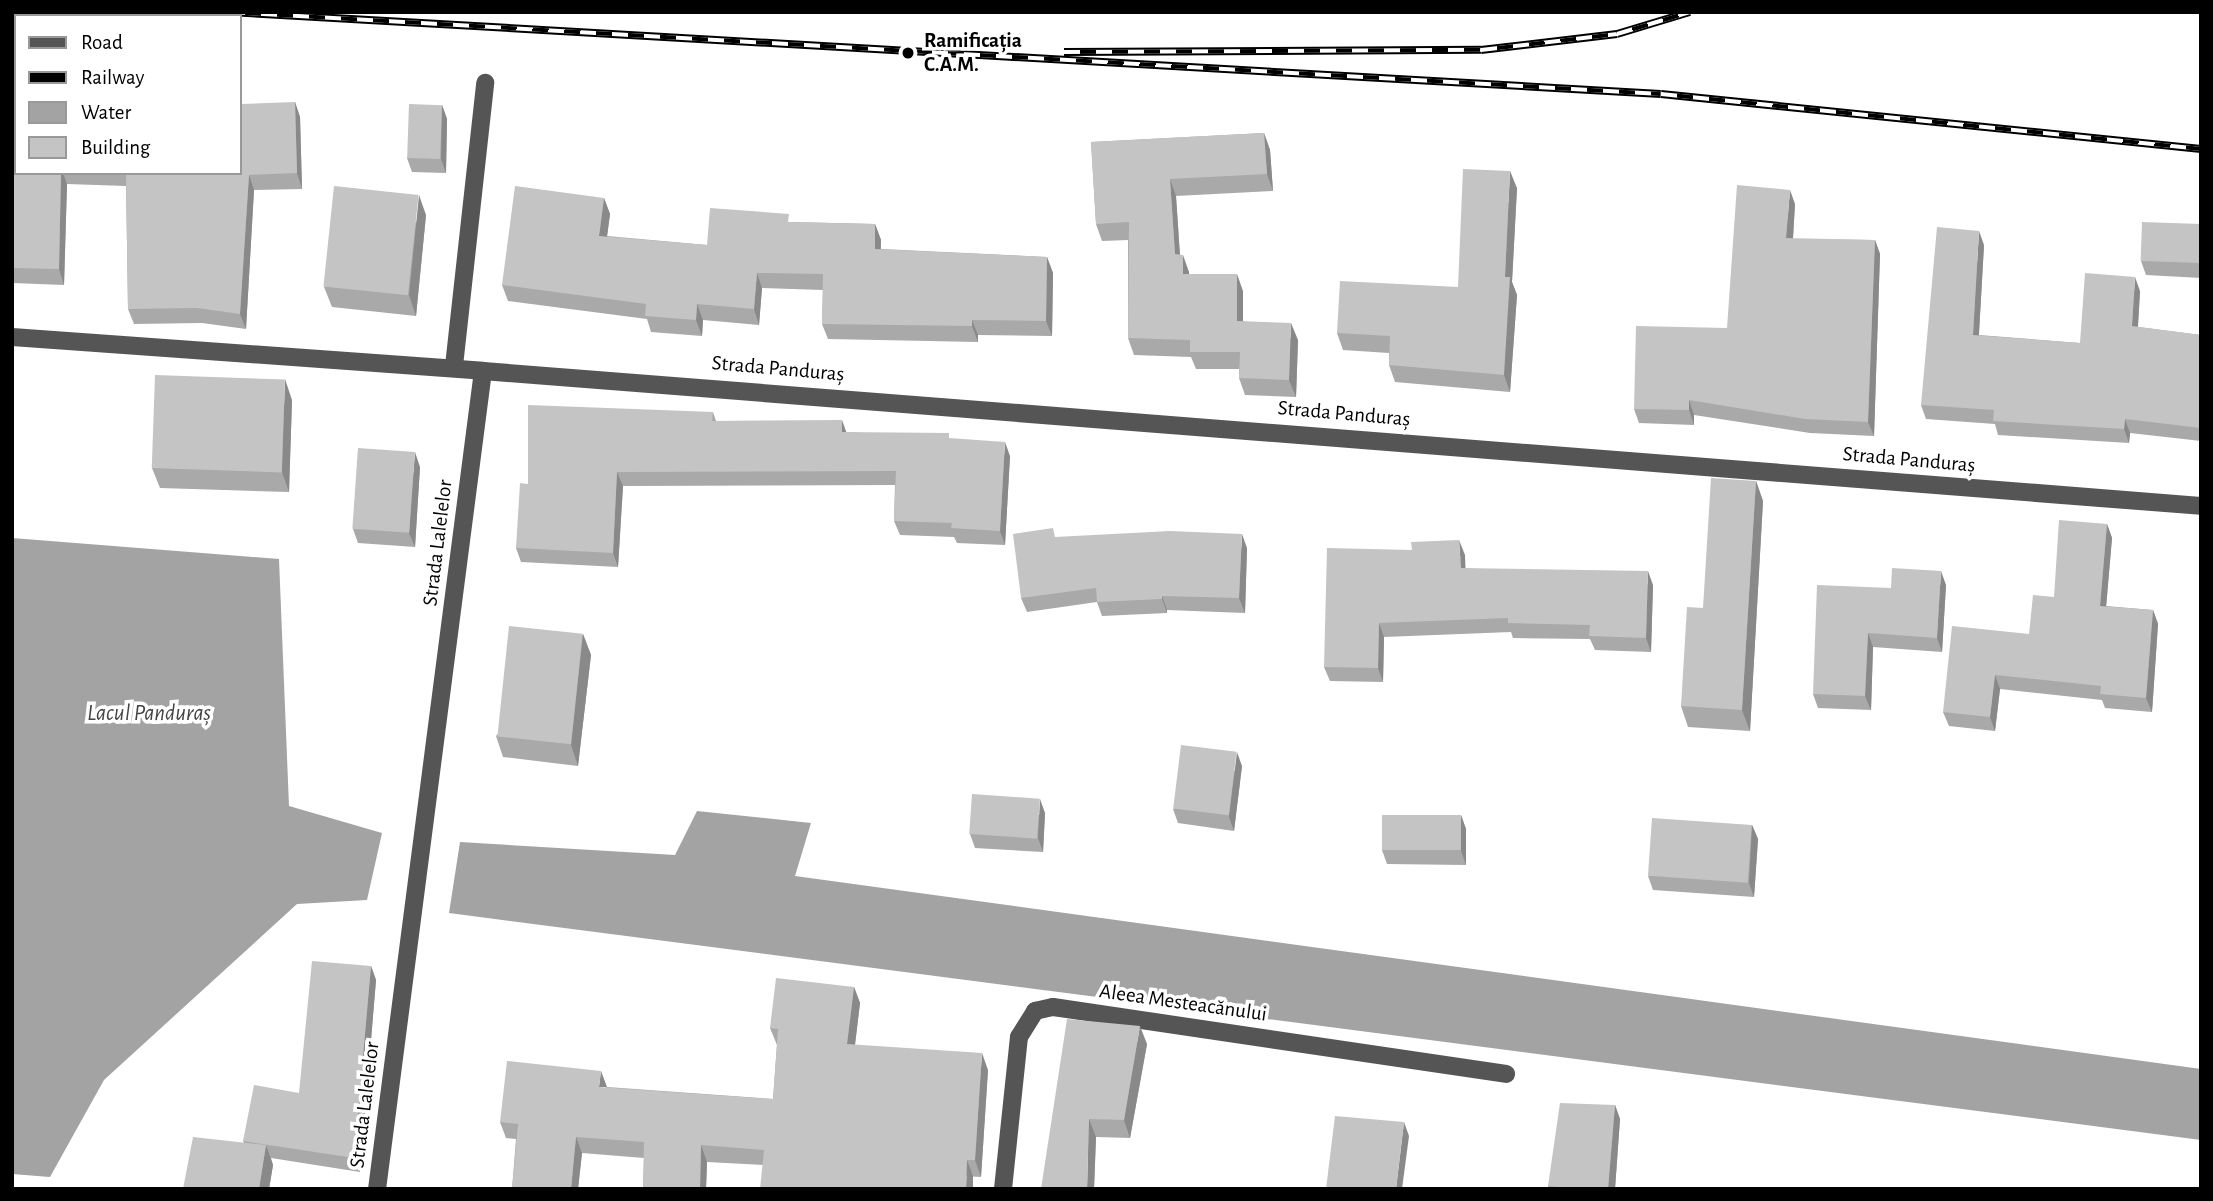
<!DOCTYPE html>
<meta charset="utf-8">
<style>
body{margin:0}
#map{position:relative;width:2213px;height:1201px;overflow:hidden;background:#fff;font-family:"Alegreya Sans",sans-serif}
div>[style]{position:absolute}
.water>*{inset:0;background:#a3a3a3}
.minor>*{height:18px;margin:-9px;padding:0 9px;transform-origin:9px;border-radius:9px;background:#555}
.rail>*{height:8px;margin-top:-4px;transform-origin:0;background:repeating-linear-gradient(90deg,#fff 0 16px,#000 0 32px);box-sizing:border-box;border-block:2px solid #000}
.wall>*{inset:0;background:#a9a9a9}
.shaded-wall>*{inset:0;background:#898989}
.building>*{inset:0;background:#c4c4c4;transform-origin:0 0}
.dots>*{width:19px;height:19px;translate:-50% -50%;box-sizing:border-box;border:4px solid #fff;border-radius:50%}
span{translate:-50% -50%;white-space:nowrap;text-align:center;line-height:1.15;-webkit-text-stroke:7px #fff;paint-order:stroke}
.poi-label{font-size:21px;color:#000;font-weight:700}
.left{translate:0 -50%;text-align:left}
.street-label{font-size:21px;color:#000}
.water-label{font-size:23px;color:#444;font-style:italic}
.frame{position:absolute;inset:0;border:14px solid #000;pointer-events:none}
.legend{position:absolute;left:14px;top:14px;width:228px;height:161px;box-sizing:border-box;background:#fff;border:2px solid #999;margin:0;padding:9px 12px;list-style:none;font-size:21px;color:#000}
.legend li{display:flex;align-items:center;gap:14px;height:35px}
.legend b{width:35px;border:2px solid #999}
</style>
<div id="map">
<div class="water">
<div style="clip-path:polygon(12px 538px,279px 559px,289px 806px,382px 833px,367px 900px,297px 904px,104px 1080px,50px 1177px,12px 1174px)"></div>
<div style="clip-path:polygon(697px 811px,811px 823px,795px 876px,2201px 1069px,2201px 1140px,449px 913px,460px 842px,675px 855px)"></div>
</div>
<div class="minor">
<div style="left:12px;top:337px;width:472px;rotate:4.1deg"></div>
<div style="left:483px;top:371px;width:825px;rotate:97.38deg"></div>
<div style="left:454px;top:366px;width:285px;rotate:-83.7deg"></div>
<div style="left:483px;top:371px;width:1723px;rotate:4.49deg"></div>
<div style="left:1003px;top:1189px;width:153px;rotate:-84deg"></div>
<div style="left:1019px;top:1037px;width:31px;rotate:-58deg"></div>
<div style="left:1035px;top:1011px;width:18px;rotate:-13deg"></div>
<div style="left:1053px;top:1007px;width:458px;rotate:8.4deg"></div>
</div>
<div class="rail">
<div style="left:229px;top:12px;width:1434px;rotate:3.28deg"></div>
<div style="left:1661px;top:94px;width:543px;rotate:5.82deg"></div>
<div style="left:1064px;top:52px;width:417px;rotate:-0.3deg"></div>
<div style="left:1481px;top:50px;width:137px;rotate:-6.7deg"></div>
<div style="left:1617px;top:34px;width:76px;rotate:-16.8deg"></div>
</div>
<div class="wall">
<div style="clip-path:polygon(12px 95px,16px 173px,240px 173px,295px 102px,300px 117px,302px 189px,254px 190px,246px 329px,202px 323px,134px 324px,128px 309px,126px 186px,67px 184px,64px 285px,12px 283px)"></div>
<div style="clip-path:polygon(442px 105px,447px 119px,446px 173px,412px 172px,407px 158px)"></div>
<div style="clip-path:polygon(1264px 133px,1270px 150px,1273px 191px,1176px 196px,1180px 255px,1189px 274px,1243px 291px,1243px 321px,1298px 340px,1296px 397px,1245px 395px,1239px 378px,1239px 369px,1196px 369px,1191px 357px,1134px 355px,1128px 338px,1128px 240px,1102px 241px,1096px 224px,1091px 142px)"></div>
<div style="clip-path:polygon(1517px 188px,1512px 282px,1517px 295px,1510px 392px,1395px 382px,1389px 365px,1389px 353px,1343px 350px,1337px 333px,1458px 287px)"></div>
<div style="clip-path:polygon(604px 198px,610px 214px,607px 236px,707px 245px,792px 222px,875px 224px,881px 240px,881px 249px,1047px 257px,1053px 273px,1052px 336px,978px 335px,978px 342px,828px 339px,822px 324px,823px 290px,762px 288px,759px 325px,703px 320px,702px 336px,651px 332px,647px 319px,508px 301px,502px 285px)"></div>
<div style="clip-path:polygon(1795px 204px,1793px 239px,1875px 240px,1880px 254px,1874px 436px,1810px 433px,1694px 415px,1694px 425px,1639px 423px,1634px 409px,1727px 328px)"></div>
<div style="clip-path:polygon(426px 215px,416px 316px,332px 307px,324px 287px)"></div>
<div style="clip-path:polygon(2201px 224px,2201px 278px,2146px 275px,2141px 261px)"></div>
<div style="clip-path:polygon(1984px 245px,1979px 335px,2080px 343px,2140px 291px,2138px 327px,2201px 335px,2201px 441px,2130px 433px,2129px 443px,1998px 435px,1995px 424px,1926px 419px,1921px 405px)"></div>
<div style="clip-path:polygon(292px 400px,289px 492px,160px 488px,152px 468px)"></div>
<div style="clip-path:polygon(713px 412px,716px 421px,846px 432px,951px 439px,1010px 456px,1005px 545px,957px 543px,954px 537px,900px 535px,894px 521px,895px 485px,623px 486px,618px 567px,521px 562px,516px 548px,528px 484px)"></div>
<div style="clip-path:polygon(420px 467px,415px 547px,358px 543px,353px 529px)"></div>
<div style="clip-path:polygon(1756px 481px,1763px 501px,1750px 731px,1688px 727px,1681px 706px,1703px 608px)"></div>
<div style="clip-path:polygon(2107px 524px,2112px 538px,2106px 606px,2153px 610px,2158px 624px,2152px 712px,2105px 708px,2102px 700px,2000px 689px,1995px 731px,1949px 726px,1943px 712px,2029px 634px,2054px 597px)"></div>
<div style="clip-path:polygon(1057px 537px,1247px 548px,1245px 613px,1167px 610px,1167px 613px,1102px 616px,1097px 602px,1027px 612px,1021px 598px)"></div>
<div style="clip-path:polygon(1465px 555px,1465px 568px,1653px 585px,1651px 652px,1595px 650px,1590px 639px,1513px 638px,1511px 632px,1384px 637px,1383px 682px,1330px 681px,1324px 667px)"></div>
<div style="clip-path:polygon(1946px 585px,1942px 652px,1873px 647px,1871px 710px,1818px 708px,1813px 694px,1891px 588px)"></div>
<div style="clip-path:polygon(583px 634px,591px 655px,578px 766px,503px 757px,496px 736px)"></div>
<div style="clip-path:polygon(1242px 766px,1234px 831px,1178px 823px,1173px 809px)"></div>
<div style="clip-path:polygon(1045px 813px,1043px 852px,975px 848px,970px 834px)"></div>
<div style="clip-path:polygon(1461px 815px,1466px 829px,1466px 865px,1387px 864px,1382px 850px)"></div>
<div style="clip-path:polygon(1752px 825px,1758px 839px,1754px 897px,1653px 890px,1648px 876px)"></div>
<div style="clip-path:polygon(371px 966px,376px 980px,360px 1172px,271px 1158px,273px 1165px,269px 1189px,183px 1189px,244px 1143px,243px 1141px,299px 1093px)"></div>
<div style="clip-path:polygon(854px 987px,860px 1003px,855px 1045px,988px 1070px,981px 1177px,707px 1162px,706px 1189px,643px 1189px,644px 1158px,582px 1153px,578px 1189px,512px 1189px,516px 1139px,506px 1138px,500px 1122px,607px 1087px,773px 1099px,777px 1045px,770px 1028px)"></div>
<div style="clip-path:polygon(1067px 1019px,1147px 1044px,1130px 1138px,1096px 1137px,1094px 1189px)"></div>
<div style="clip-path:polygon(1615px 1105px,1620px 1119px,1615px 1189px,1549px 1189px,1548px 1186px)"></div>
</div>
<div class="shaded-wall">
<div style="clip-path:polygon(295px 102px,300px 117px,302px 189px,297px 173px)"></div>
<div style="clip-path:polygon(442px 105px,447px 119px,446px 173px,441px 159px)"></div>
<div style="clip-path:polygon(1264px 133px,1270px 150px,1273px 191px,1267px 174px)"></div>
<div style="clip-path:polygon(1510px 171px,1517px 188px,1512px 282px,1517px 295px,1510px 392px,1504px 375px,1505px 277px)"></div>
<div style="clip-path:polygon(61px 173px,63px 173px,67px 184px,64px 285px,59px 269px)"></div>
<div style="clip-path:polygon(249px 175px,254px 190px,246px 329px,240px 314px)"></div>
<div style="clip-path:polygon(1170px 179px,1176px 196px,1181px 272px,1175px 254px)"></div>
<div style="clip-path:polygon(1790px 190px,1795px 204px,1792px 253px,1786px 238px)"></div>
<div style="clip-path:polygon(419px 195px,426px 215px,416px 316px,409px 295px)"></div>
<div style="clip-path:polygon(604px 198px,610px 214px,605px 252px,599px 236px)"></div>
<div style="clip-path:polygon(875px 224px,881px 240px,880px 265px,875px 249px)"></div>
<div style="clip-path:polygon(1979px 231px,1984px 245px,1978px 349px,1973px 335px)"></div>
<div style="clip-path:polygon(1875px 240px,1880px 254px,1874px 436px,1868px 422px)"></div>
<div style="clip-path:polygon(1183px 255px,1189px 272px,1189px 291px,1183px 274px)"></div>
<div style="clip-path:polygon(1047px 257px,1053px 273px,1052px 336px,1046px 321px)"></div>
<div style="clip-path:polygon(757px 273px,762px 288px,759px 325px,754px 309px)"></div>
<div style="clip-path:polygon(1237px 274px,1243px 291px,1243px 338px,1237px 321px)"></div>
<div style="clip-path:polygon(2135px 277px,2140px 291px,2137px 341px,2132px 326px)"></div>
<div style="clip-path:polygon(697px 304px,703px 320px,702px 336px,696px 320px)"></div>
<div style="clip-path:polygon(972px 320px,978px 335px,978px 342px,972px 326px)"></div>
<div style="clip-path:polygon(1291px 323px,1298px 340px,1296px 397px,1289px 380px)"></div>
<div style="clip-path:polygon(285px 379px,292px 400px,289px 492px,282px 472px)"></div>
<div style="clip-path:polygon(1689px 400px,1694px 415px,1694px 425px,1689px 410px)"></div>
<div style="clip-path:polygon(2125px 419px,2130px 433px,2129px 443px,2124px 429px)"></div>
<div style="clip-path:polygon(842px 420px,847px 434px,842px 432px)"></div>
<div style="clip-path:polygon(1005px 442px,1010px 456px,1005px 545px,1000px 531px)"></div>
<div style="clip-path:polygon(415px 452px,420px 467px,415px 547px,409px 533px)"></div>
<div style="clip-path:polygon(617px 472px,623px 486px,618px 567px,613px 553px)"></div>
<div style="clip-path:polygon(1756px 481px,1763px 501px,1750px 731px,1742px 710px)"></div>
<div style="clip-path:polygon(2107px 524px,2112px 538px,2105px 620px,2100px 606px)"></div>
<div style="clip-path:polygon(1242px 534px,1247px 548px,1245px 613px,1239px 598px)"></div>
<div style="clip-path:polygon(1459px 540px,1465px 555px,1466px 582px,1461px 568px)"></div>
<div style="clip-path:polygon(1648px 571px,1653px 585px,1651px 652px,1646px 638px)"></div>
<div style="clip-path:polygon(1941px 571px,1946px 585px,1942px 652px,1937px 638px)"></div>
<div style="clip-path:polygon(1162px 596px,1167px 610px,1167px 613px,1162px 599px)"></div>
<div style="clip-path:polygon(2153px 610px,2158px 624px,2152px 712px,2146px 698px)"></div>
<div style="clip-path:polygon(1379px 623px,1384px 637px,1383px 682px,1378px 668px)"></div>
<div style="clip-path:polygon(1868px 633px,1873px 647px,1871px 710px,1865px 696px)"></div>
<div style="clip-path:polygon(583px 634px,591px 655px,578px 766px,571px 745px)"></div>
<div style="clip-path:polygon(1995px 675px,2000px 689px,1995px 731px,1990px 717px)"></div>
<div style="clip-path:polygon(1237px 752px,1242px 766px,1234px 831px,1229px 817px)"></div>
<div style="clip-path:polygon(1040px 799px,1045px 813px,1043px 852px,1038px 838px)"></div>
<div style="clip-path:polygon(1461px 815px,1466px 829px,1466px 865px,1461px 851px)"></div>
<div style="clip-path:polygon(1752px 825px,1758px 839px,1754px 897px,1749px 883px)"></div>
<div style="clip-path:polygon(371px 966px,376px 980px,360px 1172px,354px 1158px)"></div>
<div style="clip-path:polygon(854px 987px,860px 1003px,853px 1061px,847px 1044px)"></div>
<div style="clip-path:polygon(1140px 1026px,1147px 1044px,1130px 1138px,1124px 1120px)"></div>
<div style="clip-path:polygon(982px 1053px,988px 1070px,981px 1177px,975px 1160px)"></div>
<div style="clip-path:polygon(601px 1071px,607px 1087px,599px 1087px)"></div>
<div style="clip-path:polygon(1615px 1105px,1620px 1119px,1615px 1189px,1608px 1189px)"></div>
<div style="clip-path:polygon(1089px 1119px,1096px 1137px,1094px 1189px,1087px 1189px)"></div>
<div style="clip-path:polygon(1404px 1122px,1409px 1136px,1402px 1189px,1396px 1189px)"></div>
<div style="clip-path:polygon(576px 1137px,582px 1153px,578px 1189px,571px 1189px)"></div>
<div style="clip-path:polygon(266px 1145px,273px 1165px,269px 1189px,259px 1189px)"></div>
<div style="clip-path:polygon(701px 1145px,707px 1162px,706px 1189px,700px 1189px)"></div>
<div style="clip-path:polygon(967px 1160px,973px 1176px,973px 1189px,966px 1189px)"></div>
</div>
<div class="building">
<div style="clip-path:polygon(12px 95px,16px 96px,16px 173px,61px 173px,59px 269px,12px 268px)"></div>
<div style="clip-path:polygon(295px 102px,297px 173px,249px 175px,240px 314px,197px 308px,128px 309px,126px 173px,240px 173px,240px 104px)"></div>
<div style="left:409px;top:104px;width:33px;height:54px;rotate:2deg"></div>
<div style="clip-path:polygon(1264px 133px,1267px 174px,1170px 179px,1175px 254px,1183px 255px,1183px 274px,1237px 274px,1237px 321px,1291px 323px,1289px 380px,1239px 378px,1240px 352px,1190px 352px,1190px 340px,1128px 338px,1129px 222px,1096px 224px,1091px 142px)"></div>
<div style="clip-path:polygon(1463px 169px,1510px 171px,1505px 277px,1510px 277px,1504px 375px,1389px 365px,1390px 336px,1337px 333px,1340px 281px,1458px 287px)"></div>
<div style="clip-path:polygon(1737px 185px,1790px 190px,1786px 238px,1875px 240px,1868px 422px,1805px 419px,1689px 400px,1689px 410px,1634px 409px,1636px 326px,1727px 328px)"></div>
<div style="left:334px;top:186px;width:85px;height:101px;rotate:6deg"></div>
<div style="clip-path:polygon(515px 186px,604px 198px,599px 236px,707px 245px,710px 208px,789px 214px,788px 222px,875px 224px,875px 249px,1047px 257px,1046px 321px,972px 320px,972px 326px,822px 324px,823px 274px,757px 273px,754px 309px,697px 304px,696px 320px,645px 316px,646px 304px,502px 285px)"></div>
<div style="left:2142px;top:222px;width:59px;height:39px;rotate:2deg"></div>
<div style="clip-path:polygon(1937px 227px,1979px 231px,1973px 335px,2080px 343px,2085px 273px,2135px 277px,2132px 326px,2201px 335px,2201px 428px,2125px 419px,2124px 429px,1993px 421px,1994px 410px,1921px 405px)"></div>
<div style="left:155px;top:375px;width:130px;height:93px;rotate:2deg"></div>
<div style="clip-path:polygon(528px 405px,713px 412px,712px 421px,842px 420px,842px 432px,949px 433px,949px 438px,1005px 442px,1000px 531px,951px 528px,952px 523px,894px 521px,896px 471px,617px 472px,613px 553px,516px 548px,520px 483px,528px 484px)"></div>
<div style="left:358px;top:448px;width:57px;height:81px;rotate:4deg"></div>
<div style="clip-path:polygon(1711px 478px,1756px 481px,1742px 710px,1681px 706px,1687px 607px,1703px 608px)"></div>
<div style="clip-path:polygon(2059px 520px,2107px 524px,2100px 606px,2153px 610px,2146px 698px,2100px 694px,2101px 686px,1995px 675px,1990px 717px,1943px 712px,1952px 626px,2029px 634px,2033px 595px,2054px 597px)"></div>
<div style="clip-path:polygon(1053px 528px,1055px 537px,1170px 531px,1242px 534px,1239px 598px,1162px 596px,1162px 599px,1097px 602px,1096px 588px,1021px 598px,1013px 534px)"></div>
<div style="clip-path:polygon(1459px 540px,1461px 568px,1648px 571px,1646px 638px,1589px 636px,1590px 625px,1508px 623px,1508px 618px,1379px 623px,1378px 668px,1324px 667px,1327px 548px,1412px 550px,1411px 542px)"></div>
<div style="clip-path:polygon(1892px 568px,1941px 571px,1937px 638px,1868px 633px,1865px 696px,1813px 694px,1817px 585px,1891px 588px)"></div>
<div style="clip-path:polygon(2199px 619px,2201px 619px,2201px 706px,2200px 706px)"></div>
<div style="left:509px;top:626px;width:74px;height:111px;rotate:6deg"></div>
<div style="left:1181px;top:745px;width:56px;height:64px;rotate:7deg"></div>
<div style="left:972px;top:794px;width:68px;height:40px;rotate:4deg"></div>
<div style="left:1382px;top:815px;width:79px;height:35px"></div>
<div style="left:1652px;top:818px;width:100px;height:58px;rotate:4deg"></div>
<div style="clip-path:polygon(312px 961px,371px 966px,354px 1158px,243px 1141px,254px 1085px,299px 1093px)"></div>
<div style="clip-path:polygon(776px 978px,854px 987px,847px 1044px,982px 1053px,975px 1160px,967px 1160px,966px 1189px,760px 1189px,764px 1150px,701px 1145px,700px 1189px,643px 1189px,644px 1142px,576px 1137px,571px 1189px,512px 1189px,518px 1124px,500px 1122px,507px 1061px,601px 1071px,599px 1087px,773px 1099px,778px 1029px,770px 1028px)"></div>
<div style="clip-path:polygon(1067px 1019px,1140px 1026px,1124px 1120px,1089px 1119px,1087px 1189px,1041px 1189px)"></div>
<div style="clip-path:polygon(1560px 1103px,1615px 1105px,1608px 1189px,1578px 1189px,1548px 1186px)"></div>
<div style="clip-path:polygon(1335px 1116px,1404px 1122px,1396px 1189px,1326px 1189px)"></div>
<div style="clip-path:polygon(193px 1137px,266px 1145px,259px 1189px,183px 1189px)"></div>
</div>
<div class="dots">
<div style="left:908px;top:53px;background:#000"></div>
</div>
<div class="poi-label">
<span class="left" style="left:924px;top:53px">Ramificația<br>C.A.M.</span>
</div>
<div class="street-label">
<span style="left:778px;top:369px;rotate:5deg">Strada Panduraș</span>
<span style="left:1344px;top:414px;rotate:5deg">Strada Panduraș</span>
<span style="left:1909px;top:460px;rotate:5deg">Strada Panduraș</span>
<span style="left:438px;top:543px;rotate:-83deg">Strada Lalelelor</span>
<span style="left:1183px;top:1003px;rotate:8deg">Aleea Mesteacănului</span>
<span style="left:365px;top:1105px;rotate:-83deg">Strada Lalelelor</span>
</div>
<div class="water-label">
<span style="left:149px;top:714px">Lacul Panduraș</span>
</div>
<div class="frame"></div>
<ul class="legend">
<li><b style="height:9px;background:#555"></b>Road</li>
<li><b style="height:9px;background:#000"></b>Railway</li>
<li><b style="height:19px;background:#a3a3a3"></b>Water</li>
<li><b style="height:19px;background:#c4c4c4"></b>Building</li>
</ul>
</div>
